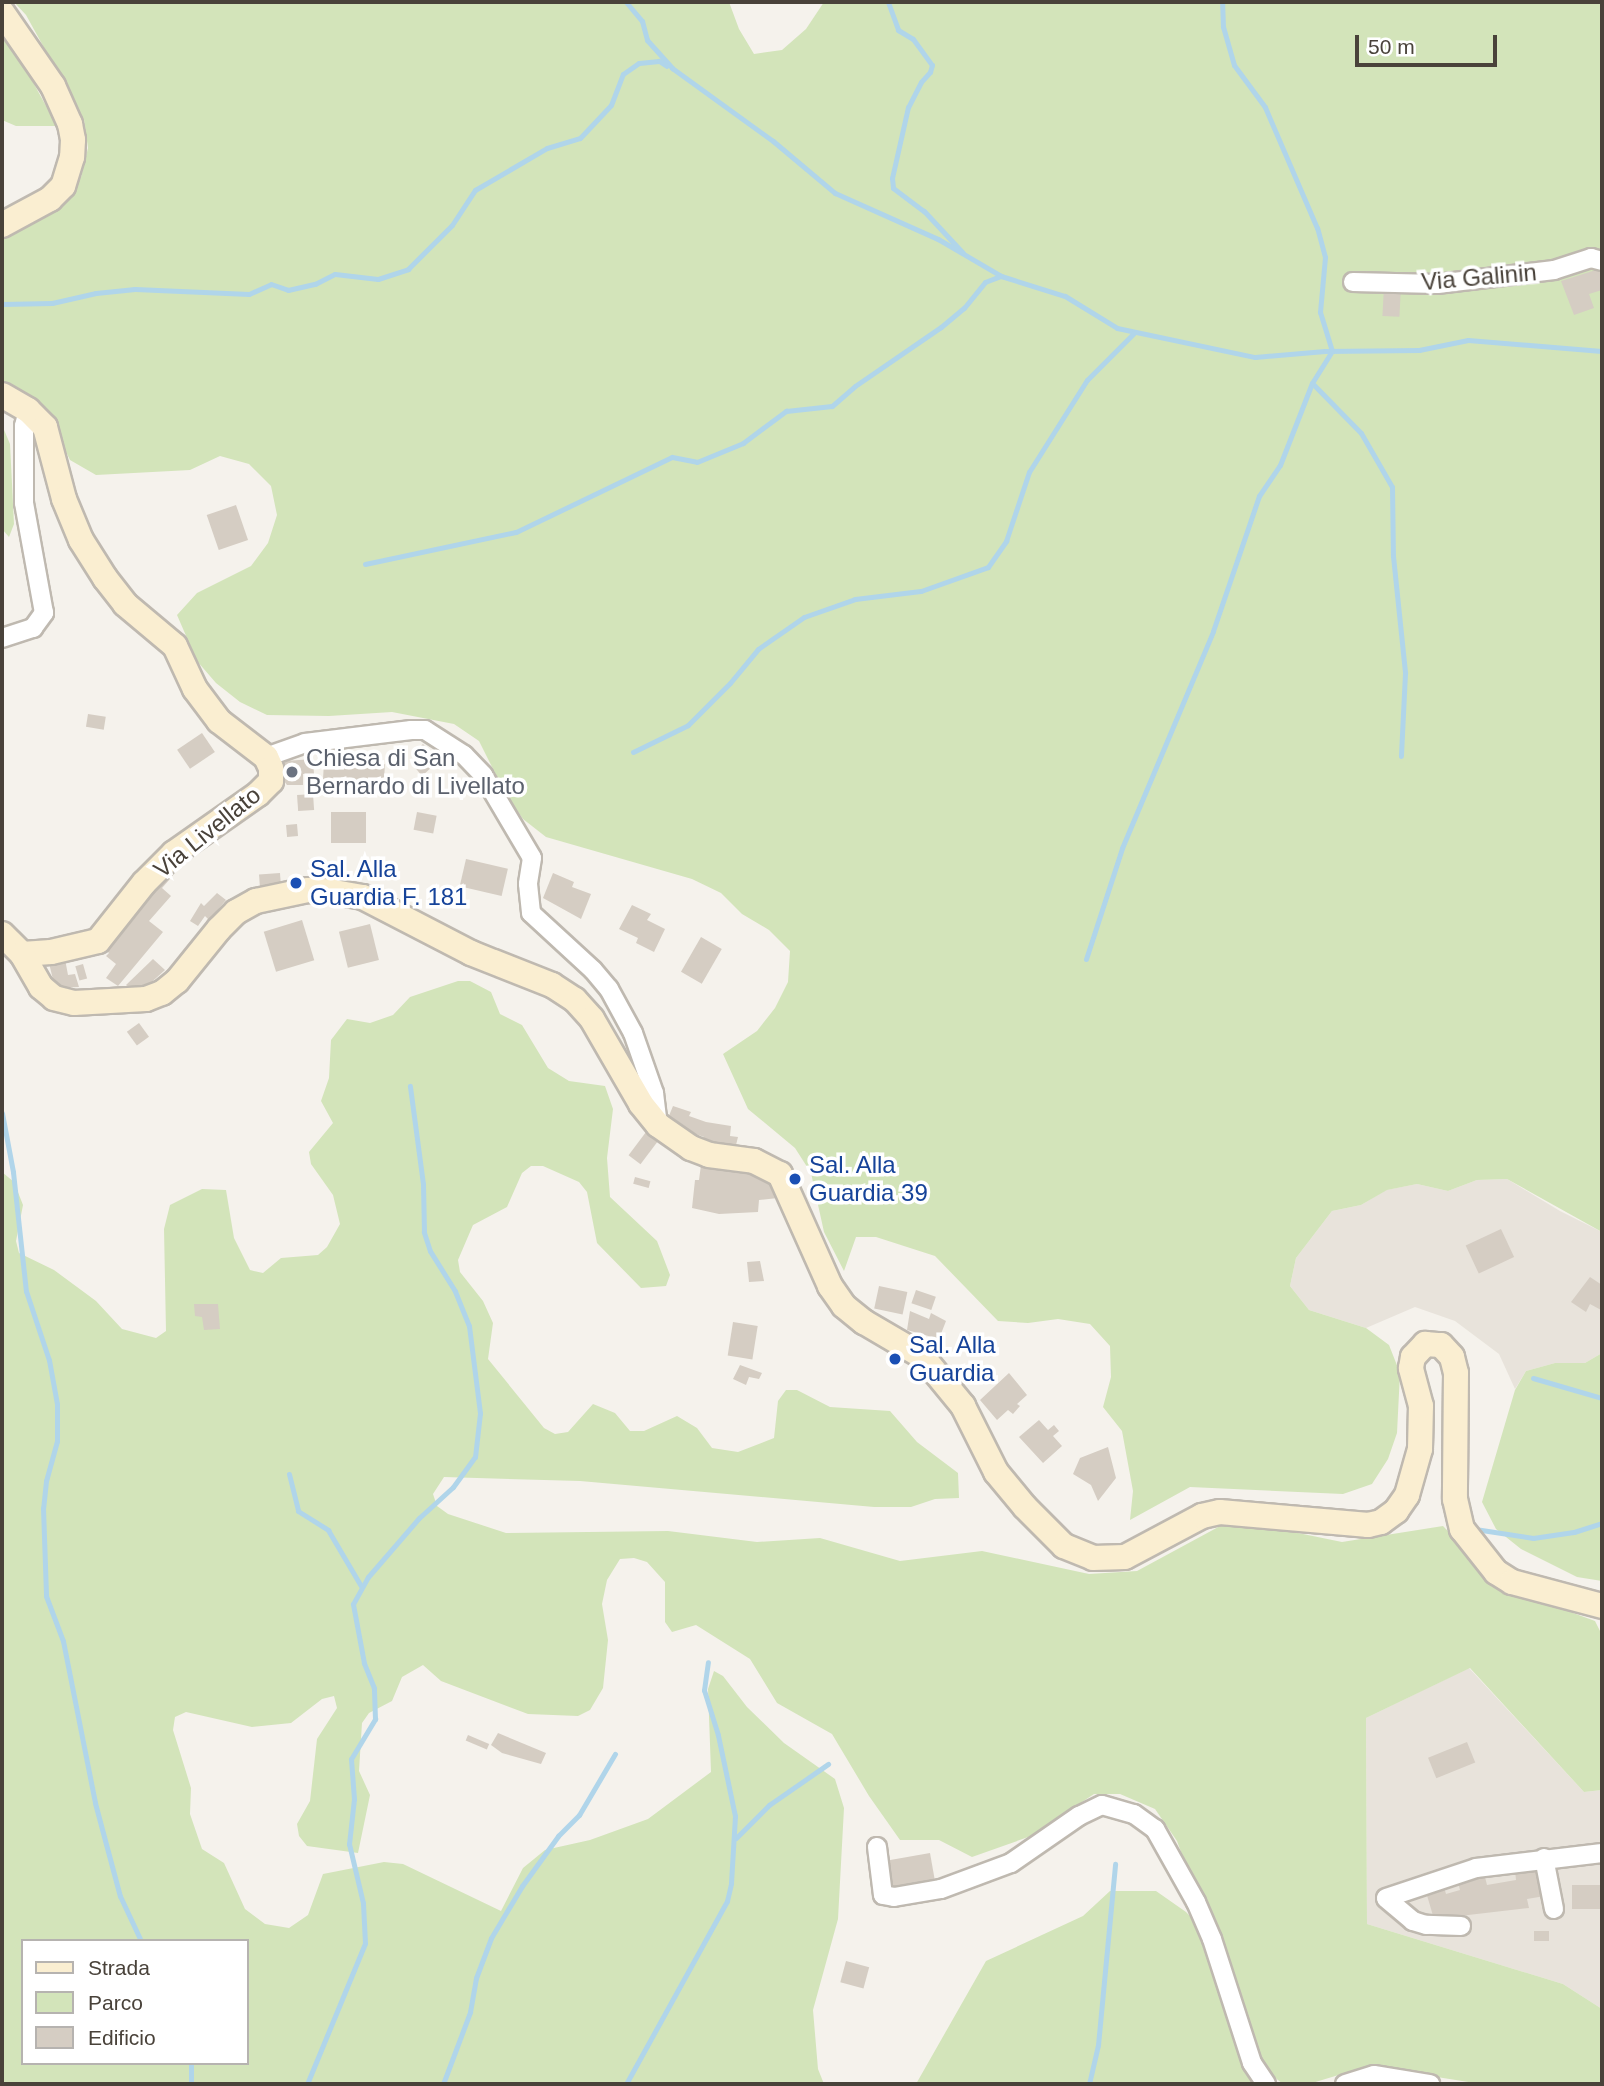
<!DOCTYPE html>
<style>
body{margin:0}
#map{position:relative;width:1604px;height:2086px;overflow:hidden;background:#f5f2ec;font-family:Arial,sans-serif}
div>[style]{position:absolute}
.residential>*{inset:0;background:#e8e3db}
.green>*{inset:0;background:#d3e4ba}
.stream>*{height:5px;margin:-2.5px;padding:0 2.5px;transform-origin:2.5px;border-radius:2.5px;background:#b0d5ea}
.building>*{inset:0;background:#d5cdc3;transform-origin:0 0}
.roads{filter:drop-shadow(2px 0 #bfb9b0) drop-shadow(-2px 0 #bfb9b0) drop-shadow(0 2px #bfb9b0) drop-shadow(0 -2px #bfb9b0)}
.street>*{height:18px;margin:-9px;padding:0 9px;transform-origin:9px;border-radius:9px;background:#fff}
.secondary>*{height:24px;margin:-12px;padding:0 12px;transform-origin:12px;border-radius:12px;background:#faeed1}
.dots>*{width:19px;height:19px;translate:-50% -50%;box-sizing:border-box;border:4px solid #fff;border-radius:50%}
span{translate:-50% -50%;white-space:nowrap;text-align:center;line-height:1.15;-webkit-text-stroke:7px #fff;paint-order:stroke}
.street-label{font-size:24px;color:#49423a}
.worship-label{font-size:24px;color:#5b616d}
.left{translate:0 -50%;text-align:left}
.transit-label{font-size:24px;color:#164399}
.frame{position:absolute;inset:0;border:4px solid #49423a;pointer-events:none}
.legend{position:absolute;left:21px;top:1939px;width:228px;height:126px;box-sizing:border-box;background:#fff;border:2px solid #b6b3b0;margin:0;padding:9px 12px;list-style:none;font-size:21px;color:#49423a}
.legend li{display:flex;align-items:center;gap:14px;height:35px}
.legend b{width:35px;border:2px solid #b6b3b0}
.scale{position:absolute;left:1355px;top:35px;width:142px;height:32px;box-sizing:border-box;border:4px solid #49423a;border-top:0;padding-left:9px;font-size:21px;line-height:24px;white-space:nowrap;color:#49423a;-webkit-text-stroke:5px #fff;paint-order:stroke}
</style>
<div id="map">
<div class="residential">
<div style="clip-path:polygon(1507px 1179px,1560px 1211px,1602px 1232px,1602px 1353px,1585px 1363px,1555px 1363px,1526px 1371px,1515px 1389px,1499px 1354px,1455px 1321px,1415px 1307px,1366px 1328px,1309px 1310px,1290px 1286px,1296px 1258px,1332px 1211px,1361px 1205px,1386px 1190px,1417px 1184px,1448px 1191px,1477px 1180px)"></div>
<div style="clip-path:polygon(1469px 1668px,1584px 1792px,1602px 1790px,1602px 2009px,1563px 1984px,1367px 1924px,1366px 1718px)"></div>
</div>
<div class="green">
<div style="clip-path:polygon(14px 2px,729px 2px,739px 29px,754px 54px,782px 50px,806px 29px,824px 2px,1602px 2px,1602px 1232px,1507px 1179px,1477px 1180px,1448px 1191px,1417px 1184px,1387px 1190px,1361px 1205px,1332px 1211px,1296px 1258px,1290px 1286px,1309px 1310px,1366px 1328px,1389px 1345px,1400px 1373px,1397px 1433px,1388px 1459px,1372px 1484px,1343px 1494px,1190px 1487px,1130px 1520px,1133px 1491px,1122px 1431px,1103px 1407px,1111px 1377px,1110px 1346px,1090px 1324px,1058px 1319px,1028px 1323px,998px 1321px,935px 1256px,876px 1237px,856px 1237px,844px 1271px,824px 1232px,811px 1173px,795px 1148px,748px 1109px,723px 1054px,757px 1031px,775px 1008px,788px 982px,790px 951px,769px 930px,742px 914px,721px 893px,692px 879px,546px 837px,523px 819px,506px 795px,479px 741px,454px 724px,392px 712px,329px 716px,267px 715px,240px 702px,216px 683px,197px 661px,177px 615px,197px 593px,251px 566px,268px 543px,277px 515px,271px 486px,249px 464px,220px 456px,190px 470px,96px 475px,70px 460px,44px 407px,2px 380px,2px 236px,66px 202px,81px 177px,88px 148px,84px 120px,26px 15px)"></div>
<div style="clip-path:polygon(2px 28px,5px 31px,57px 126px,16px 126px,2px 120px)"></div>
<div style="clip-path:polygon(2px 425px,10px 444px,14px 524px,9px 537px,2px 529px)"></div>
<div style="clip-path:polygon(evenodd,458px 981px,470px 981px,491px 992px,500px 1014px,522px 1025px,548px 1068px,569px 1081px,605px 1086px,613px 1109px,607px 1158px,610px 1197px,657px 1241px,670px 1275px,666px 1286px,641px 1288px,597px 1243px,587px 1192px,579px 1182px,543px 1166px,531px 1166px,522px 1173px,507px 1207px,473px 1225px,458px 1260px,460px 1272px,483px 1301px,493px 1323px,488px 1359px,544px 1428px,555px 1434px,568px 1432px,593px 1404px,615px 1413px,630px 1431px,644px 1431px,677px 1416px,697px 1428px,712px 1448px,738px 1452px,774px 1438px,778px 1401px,786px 1390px,797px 1390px,830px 1407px,890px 1411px,917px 1442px,958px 1473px,959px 1498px,935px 1499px,911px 1507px,874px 1507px,580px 1481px,444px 1477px,433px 1494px,437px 1506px,448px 1514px,506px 1533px,668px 1531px,757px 1542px,820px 1538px,900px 1561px,982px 1551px,1089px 1574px,1137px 1571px,1222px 1525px,1259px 1525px,1342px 1542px,1443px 1526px,1502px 1587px,1595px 1621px,1602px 1635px,1602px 1790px,1584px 1792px,1470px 1668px,1366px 1718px,1367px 1924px,1563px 1984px,1602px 2009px,1602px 2084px,1481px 2084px,1399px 2071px,1355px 2070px,1309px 2084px,1283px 2084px,1259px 2065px,1177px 1841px,1155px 1809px,1120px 1794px,1094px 1794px,1031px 1836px,972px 1857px,939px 1840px,900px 1840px,869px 1796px,832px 1734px,777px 1703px,750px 1659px,696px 1625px,672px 1632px,665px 1622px,665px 1582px,647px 1562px,634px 1558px,620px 1559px,607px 1580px,602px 1604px,608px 1640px,603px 1688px,590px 1710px,578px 1716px,528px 1714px,441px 1681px,423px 1665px,402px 1677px,392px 1701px,369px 1713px,362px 1723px,359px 1771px,370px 1795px,358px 1853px,307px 1846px,299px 1836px,297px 1824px,310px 1801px,317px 1739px,337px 1708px,334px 1696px,322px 1699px,291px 1723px,252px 1727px,186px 1712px,175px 1717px,173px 1730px,191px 1788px,190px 1814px,202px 1849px,224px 1863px,245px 1909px,265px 1924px,289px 1928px,308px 1915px,323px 1874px,384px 1862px,403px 1864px,501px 1911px,523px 1868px,545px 1850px,590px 1840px,648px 1819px,711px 1772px,708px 1689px,714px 1671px,723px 1676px,747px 1707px,784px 1743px,835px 1779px,844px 1808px,838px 1919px,813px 2010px,818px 2069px,824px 2084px,2px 2084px,2px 1172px,14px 1182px,23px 1205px,16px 1241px,19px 1253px,54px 1270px,96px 1301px,122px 1329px,156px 1338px,166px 1331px,164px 1229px,170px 1205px,202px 1189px,226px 1190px,234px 1238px,250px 1270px,263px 1273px,281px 1258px,318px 1255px,327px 1247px,340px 1224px,333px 1195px,311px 1164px,309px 1152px,333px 1123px,321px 1101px,329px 1078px,331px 1040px,347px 1019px,370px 1023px,393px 1015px,410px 997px,458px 981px,23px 1941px,247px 1941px,247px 2063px,23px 2063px,23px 1941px)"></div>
<div style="clip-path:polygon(1602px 1353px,1602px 1581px,1577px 1577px,1521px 1549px,1496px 1529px,1482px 1502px,1515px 1390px,1526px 1371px,1555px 1363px,1585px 1363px)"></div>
<div style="clip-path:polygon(1110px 1891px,1156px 1891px,1186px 1912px,1201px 1927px,1249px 2074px,1260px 2084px,916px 2084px,986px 1961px,1083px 1916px)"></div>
</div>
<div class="stream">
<div style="left:626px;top:2px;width:25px;rotate:50deg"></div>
<div style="left:642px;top:21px;width:20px;rotate:75deg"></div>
<div style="left:647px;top:40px;width:38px;rotate:48deg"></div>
<div style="left:672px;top:68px;width:125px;rotate:35.9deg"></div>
<div style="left:773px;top:141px;width:81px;rotate:40deg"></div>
<div style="left:835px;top:193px;width:113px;rotate:24.1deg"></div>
<div style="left:938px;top:239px;width:73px;rotate:30.4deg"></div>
<div style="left:1001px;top:276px;width:67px;rotate:17.4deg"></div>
<div style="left:1065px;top:296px;width:61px;rotate:31.6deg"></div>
<div style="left:1117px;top:328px;width:141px;rotate:11.9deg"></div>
<div style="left:1255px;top:357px;width:70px;rotate:-4.9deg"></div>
<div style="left:1325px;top:351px;width:94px;rotate:-0.6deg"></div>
<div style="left:1419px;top:350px;width:50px;rotate:-11.5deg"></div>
<div style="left:1468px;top:340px;width:134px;rotate:4.7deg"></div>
<div style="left:888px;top:2px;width:30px;rotate:70deg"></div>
<div style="left:898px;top:30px;width:17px;rotate:31deg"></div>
<div style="left:913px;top:39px;width:32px;rotate:54deg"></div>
<div style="left:932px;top:65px;width:7px;rotate:106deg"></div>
<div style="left:930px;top:72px;width:13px;rotate:132deg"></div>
<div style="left:921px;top:82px;width:28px;rotate:117deg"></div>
<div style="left:908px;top:107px;width:73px;rotate:102.7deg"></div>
<div style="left:892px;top:178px;width:10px;rotate:84deg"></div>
<div style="left:893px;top:188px;width:39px;rotate:37deg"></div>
<div style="left:924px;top:211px;width:57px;rotate:47.1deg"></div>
<div style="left:2px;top:304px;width:50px;rotate:-1.1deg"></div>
<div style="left:52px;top:303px;width:45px;rotate:-12.8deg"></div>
<div style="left:96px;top:293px;width:39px;rotate:-6deg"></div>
<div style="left:135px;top:289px;width:114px;rotate:2.5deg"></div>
<div style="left:249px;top:294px;width:24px;rotate:-24deg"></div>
<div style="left:271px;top:284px;width:18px;rotate:19deg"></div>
<div style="left:288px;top:290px;width:28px;rotate:-13deg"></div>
<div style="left:315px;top:284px;width:22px;rotate:-27deg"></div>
<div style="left:335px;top:274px;width:43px;rotate:6.6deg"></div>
<div style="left:378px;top:279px;width:32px;rotate:-18deg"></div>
<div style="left:408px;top:269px;width:62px;rotate:-45deg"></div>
<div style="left:452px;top:225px;width:42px;rotate:-56.7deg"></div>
<div style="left:475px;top:190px;width:83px;rotate:-30.3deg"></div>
<div style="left:547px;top:148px;width:34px;rotate:-17deg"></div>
<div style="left:580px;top:138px;width:45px;rotate:-46.8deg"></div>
<div style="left:611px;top:105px;width:33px;rotate:-69deg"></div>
<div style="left:623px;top:74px;width:19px;rotate:-35deg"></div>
<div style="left:639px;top:63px;width:20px;rotate:-6deg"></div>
<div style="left:659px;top:61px;width:9px;rotate:32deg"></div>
<div style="left:1312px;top:383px;width:70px;rotate:45.6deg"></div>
<div style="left:1361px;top:433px;width:62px;rotate:60.1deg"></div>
<div style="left:1392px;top:487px;width:69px;rotate:89.2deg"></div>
<div style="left:1393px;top:556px;width:118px;rotate:84.1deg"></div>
<div style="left:1405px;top:673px;width:83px;rotate:92.8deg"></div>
<div style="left:365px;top:564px;width:154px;rotate:-12deg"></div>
<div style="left:516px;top:532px;width:173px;rotate:-25.7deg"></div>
<div style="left:672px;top:457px;width:25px;rotate:11deg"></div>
<div style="left:697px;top:462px;width:50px;rotate:-22.4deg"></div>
<div style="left:743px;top:443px;width:54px;rotate:-36.7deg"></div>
<div style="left:786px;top:411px;width:46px;rotate:-6.2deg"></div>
<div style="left:832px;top:406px;width:30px;rotate:-41deg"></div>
<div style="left:855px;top:386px;width:104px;rotate:-34.5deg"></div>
<div style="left:941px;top:327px;width:30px;rotate:-40deg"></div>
<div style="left:964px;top:308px;width:33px;rotate:-51deg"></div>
<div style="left:985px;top:282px;width:17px;rotate:-21deg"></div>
<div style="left:633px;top:752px;width:61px;rotate:-26.1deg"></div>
<div style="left:688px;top:725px;width:59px;rotate:-45deg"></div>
<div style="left:730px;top:683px;width:44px;rotate:-50.5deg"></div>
<div style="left:758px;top:649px;width:56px;rotate:-34.8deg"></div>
<div style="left:804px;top:617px;width:54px;rotate:-19.4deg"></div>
<div style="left:855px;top:599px;width:66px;rotate:-6.9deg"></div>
<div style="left:921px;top:591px;width:71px;rotate:-19.7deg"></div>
<div style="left:988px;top:567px;width:32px;rotate:-55deg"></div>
<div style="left:1006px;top:541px;width:73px;rotate:-71.6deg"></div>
<div style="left:1029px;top:472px;width:109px;rotate:-57.8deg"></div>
<div style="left:1087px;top:380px;width:66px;rotate:-45deg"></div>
<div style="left:1086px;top:959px;width:117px;rotate:-72deg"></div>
<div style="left:1122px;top:848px;width:235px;rotate:-67.2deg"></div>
<div style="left:1213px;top:631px;width:143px;rotate:-71.2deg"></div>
<div style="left:1259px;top:496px;width:37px;rotate:-56deg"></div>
<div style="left:1280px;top:465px;width:88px;rotate:-68.7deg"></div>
<div style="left:1312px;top:383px;width:38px;rotate:-58deg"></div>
<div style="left:1332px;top:351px;width:41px;rotate:-107.1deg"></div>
<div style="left:1320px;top:312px;width:55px;rotate:-84.8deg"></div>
<div style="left:1325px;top:257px;width:30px;rotate:-105deg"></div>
<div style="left:1317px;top:228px;width:132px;rotate:-113.3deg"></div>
<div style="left:1265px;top:107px;width:52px;rotate:-126.4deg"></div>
<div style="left:1234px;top:65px;width:40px;rotate:-106deg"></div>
<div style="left:1223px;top:27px;width:25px;rotate:-92deg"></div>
<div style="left:2px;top:1113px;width:60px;rotate:79.4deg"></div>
<div style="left:13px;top:1172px;width:120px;rotate:83.8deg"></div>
<div style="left:26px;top:1291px;width:73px;rotate:71.6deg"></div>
<div style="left:49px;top:1360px;width:45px;rotate:79.7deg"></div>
<div style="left:57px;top:1404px;width:37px;rotate:90deg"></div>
<div style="left:57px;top:1441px;width:41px;rotate:105.4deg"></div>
<div style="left:46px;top:1481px;width:27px;rotate:96deg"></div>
<div style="left:43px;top:1508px;width:88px;rotate:88deg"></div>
<div style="left:46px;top:1596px;width:48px;rotate:69.3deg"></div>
<div style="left:63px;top:1641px;width:165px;rotate:78.8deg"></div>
<div style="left:95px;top:1803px;width:96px;rotate:75deg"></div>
<div style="left:120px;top:1896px;width:50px;rotate:65deg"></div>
<div style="left:1533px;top:1378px;width:72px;rotate:16.2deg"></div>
<div style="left:289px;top:1474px;width:38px;rotate:76deg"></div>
<div style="left:298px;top:1511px;width:36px;rotate:32deg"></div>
<div style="left:328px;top:1530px;width:65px;rotate:59.5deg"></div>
<div style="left:1475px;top:1529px;width:59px;rotate:8.8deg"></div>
<div style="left:1533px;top:1538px;width:41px;rotate:-8.3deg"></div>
<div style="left:1574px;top:1532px;width:29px;rotate:-18deg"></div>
<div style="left:736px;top:1838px;width:47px;rotate:-45deg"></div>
<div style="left:769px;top:1805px;width:72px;rotate:-34.8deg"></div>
<div style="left:191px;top:2063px;width:21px;rotate:90deg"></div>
<div style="left:307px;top:2084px;width:152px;rotate:-67.6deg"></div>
<div style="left:365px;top:1943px;width:40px;rotate:-92.9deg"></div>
<div style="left:363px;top:1903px;width:61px;rotate:-103.3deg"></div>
<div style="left:349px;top:1844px;width:45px;rotate:-83.7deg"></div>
<div style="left:354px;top:1799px;width:40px;rotate:-94.3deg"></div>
<div style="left:351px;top:1759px;width:47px;rotate:-59deg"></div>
<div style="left:375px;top:1719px;width:31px;rotate:-92deg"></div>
<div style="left:374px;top:1688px;width:27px;rotate:-112deg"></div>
<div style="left:364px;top:1663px;width:60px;rotate:-100.6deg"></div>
<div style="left:353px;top:1604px;width:31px;rotate:-61deg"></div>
<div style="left:368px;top:1577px;width:78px;rotate:-49.2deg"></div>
<div style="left:419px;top:1518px;width:46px;rotate:-42.4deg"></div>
<div style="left:453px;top:1487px;width:37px;rotate:-54deg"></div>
<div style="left:475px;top:1457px;width:44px;rotate:-83.5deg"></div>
<div style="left:480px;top:1413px;width:88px;rotate:-97.2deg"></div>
<div style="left:469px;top:1326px;width:38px;rotate:-112deg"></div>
<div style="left:455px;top:1291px;width:47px;rotate:-122deg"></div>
<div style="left:430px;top:1251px;width:20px;rotate:-108deg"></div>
<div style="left:424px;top:1232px;width:48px;rotate:-91.2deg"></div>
<div style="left:423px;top:1184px;width:99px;rotate:-97.6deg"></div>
<div style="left:443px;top:2084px;width:77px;rotate:-69.4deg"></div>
<div style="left:470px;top:2012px;width:35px;rotate:-80deg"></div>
<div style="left:476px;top:1978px;width:43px;rotate:-69.4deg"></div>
<div style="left:491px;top:1938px;width:61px;rotate:-59.2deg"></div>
<div style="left:522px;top:1886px;width:62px;rotate:-54.2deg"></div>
<div style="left:558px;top:1836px;width:30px;rotate:-45deg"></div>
<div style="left:579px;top:1815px;width:71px;rotate:-59.5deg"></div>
<div style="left:626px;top:2084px;width:209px;rotate:-61.1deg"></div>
<div style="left:727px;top:1901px;width:18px;rotate:-77deg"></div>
<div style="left:731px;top:1883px;width:67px;rotate:-86.6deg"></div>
<div style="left:735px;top:1816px;width:83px;rotate:-101.9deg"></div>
<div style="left:718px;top:1735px;width:47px;rotate:-107.3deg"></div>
<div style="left:704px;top:1690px;width:28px;rotate:-82deg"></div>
<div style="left:1089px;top:2084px;width:40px;rotate:-77deg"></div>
<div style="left:1098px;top:2045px;width:182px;rotate:-84.6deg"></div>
</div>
<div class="building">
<div style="clip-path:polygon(1602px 268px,1602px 290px,1589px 294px,1594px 308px,1574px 315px,1561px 281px)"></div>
<div style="left:1384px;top:286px;width:17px;height:30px;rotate:3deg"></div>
<div style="left:236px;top:505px;width:37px;height:31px;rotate:71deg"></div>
<div style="left:88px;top:714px;width:18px;height:13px;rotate:9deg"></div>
<div style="left:202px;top:733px;width:23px;height:30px;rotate:56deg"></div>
<div style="clip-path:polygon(423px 744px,433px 755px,428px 759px,433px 766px,422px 776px,413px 765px,419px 759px,413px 753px)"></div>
<div style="clip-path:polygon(313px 759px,314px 774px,303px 774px,303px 785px,287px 785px,281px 777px,285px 761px)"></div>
<div style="left:324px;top:761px;width:61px;height:20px;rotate:3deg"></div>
<div style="left:313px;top:794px;width:16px;height:16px;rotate:86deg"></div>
<div style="left:331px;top:812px;width:35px;height:31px"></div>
<div style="left:417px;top:812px;width:20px;height:18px;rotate:11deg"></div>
<div style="left:297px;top:824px;width:12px;height:11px;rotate:85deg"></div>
<div style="left:466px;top:859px;width:43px;height:28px;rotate:13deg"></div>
<div style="left:280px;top:873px;width:13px;height:21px;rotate:86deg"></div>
<div style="clip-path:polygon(553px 873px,574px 882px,572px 887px,591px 894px,581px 919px,543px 898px)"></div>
<div style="clip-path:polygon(165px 874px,170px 879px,162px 888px,171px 896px,149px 921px,163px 932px,118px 986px,106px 978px,116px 964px,106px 956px,109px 953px,104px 948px,138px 911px,133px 908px)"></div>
<div style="clip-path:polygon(217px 893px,226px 900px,209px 920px,205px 916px,198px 926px,190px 921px,201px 903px,204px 906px)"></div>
<div style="clip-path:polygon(632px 905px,651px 914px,647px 920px,665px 929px,654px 952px,636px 943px,638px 938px,619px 929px)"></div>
<div style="left:302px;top:920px;width:42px;height:40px;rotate:73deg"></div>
<div style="left:370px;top:924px;width:37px;height:32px;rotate:76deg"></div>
<div style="left:701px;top:937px;width:24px;height:40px;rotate:30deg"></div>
<div style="clip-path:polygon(65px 959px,68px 975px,75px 974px,79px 987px,55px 988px,49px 963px)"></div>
<div style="clip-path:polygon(153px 959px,165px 970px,145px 988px,134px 991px,126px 985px)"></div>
<div style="left:83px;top:964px;width:15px;height:8px;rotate:74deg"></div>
<div style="left:139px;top:1023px;width:17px;height:15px;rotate:54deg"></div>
<div style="clip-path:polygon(673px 1106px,691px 1112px,689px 1116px,706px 1122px,731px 1126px,730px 1136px,738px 1137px,735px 1149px,703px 1145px,704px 1137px,666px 1123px)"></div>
<div style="left:646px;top:1132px;width:15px;height:29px;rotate:37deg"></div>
<div style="clip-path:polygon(701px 1165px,750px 1172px,770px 1184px,778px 1198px,759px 1200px,758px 1212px,719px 1214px,692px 1208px,695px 1180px,699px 1180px)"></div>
<div style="left:635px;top:1177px;width:16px;height:7px;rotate:15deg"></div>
<div style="left:1501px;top:1229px;width:31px;height:39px;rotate:65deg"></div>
<div style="clip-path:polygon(760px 1261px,764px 1281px,749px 1282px,747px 1262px)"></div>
<div style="clip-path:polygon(1590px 1277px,1602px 1285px,1601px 1310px,1590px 1304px,1586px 1312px,1571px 1302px)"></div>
<div style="left:879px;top:1286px;width:29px;height:23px;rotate:12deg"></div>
<div style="left:916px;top:1290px;width:21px;height:14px;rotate:19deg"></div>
<div style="clip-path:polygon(194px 1304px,218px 1304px,220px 1329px,204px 1330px,202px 1317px,195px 1316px)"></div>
<div style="clip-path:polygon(910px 1311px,929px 1319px,931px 1313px,946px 1321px,939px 1339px,907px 1330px)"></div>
<div style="left:733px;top:1322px;width:25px;height:34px;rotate:9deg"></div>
<div style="clip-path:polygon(740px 1365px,762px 1373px,759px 1379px,749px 1377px,746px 1385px,733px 1379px)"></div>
<div style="clip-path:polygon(1009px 1373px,1027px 1395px,1017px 1404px,1020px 1406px,1013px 1414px,1008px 1410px,997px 1420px,980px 1400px)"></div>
<div style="clip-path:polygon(1039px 1420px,1048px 1430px,1054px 1425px,1059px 1431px,1053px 1436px,1062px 1446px,1043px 1463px,1019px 1437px)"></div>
<div style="clip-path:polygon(1108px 1447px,1116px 1478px,1098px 1501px,1091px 1485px,1073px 1474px,1080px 1458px)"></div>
<div style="clip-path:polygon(498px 1733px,546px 1753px,541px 1764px,502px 1753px,491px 1745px)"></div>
<div style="left:468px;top:1735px;width:23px;height:6px;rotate:23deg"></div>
<div style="left:1467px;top:1742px;width:22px;height:42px;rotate:68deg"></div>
<div style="left:930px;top:1853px;width:28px;height:49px;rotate:80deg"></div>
<div style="clip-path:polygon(1539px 1868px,1545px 1896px,1527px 1899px,1529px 1908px,1434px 1919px,1426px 1892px,1444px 1887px,1446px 1894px,1460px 1890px,1458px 1882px,1485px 1877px,1487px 1885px,1516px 1880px,1515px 1870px)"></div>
<div style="left:1602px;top:1885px;width:24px;height:30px;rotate:90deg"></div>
<div style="left:1534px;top:1931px;width:15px;height:10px"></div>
<div style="left:846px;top:1961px;width:24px;height:22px;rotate:15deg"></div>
</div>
<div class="roads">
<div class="street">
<div style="left:1353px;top:282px;width:84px;rotate:1.4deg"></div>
<div style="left:1437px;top:284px;width:118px;rotate:-6.8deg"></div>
<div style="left:1554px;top:270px;width:39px;rotate:-18deg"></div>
<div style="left:1591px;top:258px;width:11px;rotate:15deg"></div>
<div style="left:2px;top:638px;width:33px;rotate:-18deg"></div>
<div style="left:33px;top:628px;width:19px;rotate:-54deg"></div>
<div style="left:44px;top:613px;width:112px;rotate:-100.3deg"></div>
<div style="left:24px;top:503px;width:77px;rotate:-90deg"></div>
<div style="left:24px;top:426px;width:16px;rotate:-76deg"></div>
<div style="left:266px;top:757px;width:41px;rotate:-19.7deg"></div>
<div style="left:305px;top:743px;width:107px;rotate:-7deg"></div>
<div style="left:411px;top:730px;width:14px"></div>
<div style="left:425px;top:730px;width:46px;rotate:32.7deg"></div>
<div style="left:464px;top:755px;width:28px;rotate:46deg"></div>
<div style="left:483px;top:775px;width:96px;rotate:59.4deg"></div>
<div style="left:532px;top:858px;width:26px;rotate:99deg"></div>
<div style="left:528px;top:884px;width:29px;rotate:84deg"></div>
<div style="left:531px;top:913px;width:84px;rotate:42.6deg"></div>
<div style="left:593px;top:970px;width:25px;rotate:50deg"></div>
<div style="left:609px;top:989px;width:50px;rotate:61.4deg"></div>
<div style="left:633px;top:1033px;width:64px;rotate:70.7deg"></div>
<div style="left:654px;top:1093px;width:32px;rotate:83deg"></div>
<div style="left:877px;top:1847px;width:48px;rotate:82.9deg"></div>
<div style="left:883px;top:1895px;width:11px;rotate:10deg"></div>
<div style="left:894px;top:1897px;width:48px;rotate:-9.7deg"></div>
<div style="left:941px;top:1889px;width:75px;rotate:-20.4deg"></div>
<div style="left:1011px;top:1863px;width:83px;rotate:-34.7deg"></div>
<div style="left:1079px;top:1816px;width:25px;rotate:-26deg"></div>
<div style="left:1102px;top:1805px;width:33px;rotate:16deg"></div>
<div style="left:1134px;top:1814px;width:26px;rotate:36deg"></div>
<div style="left:1155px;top:1829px;width:84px;rotate:60.7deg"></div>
<div style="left:1196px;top:1902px;width:40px;rotate:66.6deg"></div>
<div style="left:1212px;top:1939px;width:130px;rotate:72.1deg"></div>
<div style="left:1252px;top:2063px;width:25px;rotate:56deg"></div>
<div style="left:1544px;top:1858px;width:52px;rotate:78.9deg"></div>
<div style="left:1461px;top:1926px;width:35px;rotate:-178deg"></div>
<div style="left:1426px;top:1925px;width:14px;rotate:-163deg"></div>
<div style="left:1413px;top:1921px;width:35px;rotate:-140deg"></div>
<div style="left:1386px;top:1898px;width:95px;rotate:-18.4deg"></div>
<div style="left:1476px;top:1868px;width:127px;rotate:-6.8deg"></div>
<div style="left:1345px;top:2084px;width:30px;rotate:-17deg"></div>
<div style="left:1374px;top:2075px;width:57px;rotate:9.1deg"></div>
</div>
<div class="secondary">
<div style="left:2px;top:12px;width:90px;rotate:55.4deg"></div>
<div style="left:53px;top:86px;width:42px;rotate:65.9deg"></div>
<div style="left:70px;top:124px;width:16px;rotate:79deg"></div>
<div style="left:73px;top:140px;width:17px;rotate:93deg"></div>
<div style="left:72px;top:157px;width:30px;rotate:107deg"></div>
<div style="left:63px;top:186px;width:18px;rotate:135deg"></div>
<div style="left:50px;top:199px;width:55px;rotate:151.6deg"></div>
<div style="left:2px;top:395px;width:30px;rotate:30deg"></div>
<div style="left:28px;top:410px;width:24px;rotate:45deg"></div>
<div style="left:45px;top:427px;width:74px;rotate:75.2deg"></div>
<div style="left:64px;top:499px;width:44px;rotate:67.5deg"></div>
<div style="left:81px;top:540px;width:45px;rotate:57.7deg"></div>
<div style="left:105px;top:578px;width:33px;rotate:52deg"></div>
<div style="left:125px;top:604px;width:65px;rotate:40deg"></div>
<div style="left:175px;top:646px;width:47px;rotate:65.1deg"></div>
<div style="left:195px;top:689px;width:40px;rotate:53deg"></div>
<div style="left:219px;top:721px;width:59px;rotate:37.5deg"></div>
<div style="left:266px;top:757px;width:12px;rotate:66deg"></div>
<div style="left:271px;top:768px;width:13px;rotate:90deg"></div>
<div style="left:271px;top:781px;width:18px;rotate:135deg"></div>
<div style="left:258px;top:794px;width:103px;rotate:144.9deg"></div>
<div style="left:174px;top:853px;width:42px;rotate:135deg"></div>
<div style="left:144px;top:883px;width:74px;rotate:128.4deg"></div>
<div style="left:98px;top:941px;width:48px;rotate:166.8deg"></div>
<div style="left:51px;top:952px;width:29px;rotate:176deg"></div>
<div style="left:2px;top:934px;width:28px;rotate:45deg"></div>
<div style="left:22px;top:954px;width:38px;rotate:60deg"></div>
<div style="left:41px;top:987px;width:17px;rotate:40deg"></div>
<div style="left:54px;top:998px;width:21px;rotate:14deg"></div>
<div style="left:74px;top:1003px;width:72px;rotate:-3.2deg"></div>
<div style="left:146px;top:999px;width:17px;rotate:-21deg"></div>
<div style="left:162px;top:993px;width:19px;rotate:-39deg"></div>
<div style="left:177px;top:981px;width:67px;rotate:-51.1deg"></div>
<div style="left:219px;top:929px;width:24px;rotate:-45deg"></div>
<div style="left:236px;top:912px;width:23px;rotate:-29deg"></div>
<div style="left:256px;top:901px;width:53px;rotate:-11.9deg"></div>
<div style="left:308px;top:890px;width:26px;rotate:4deg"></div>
<div style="left:334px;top:892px;width:29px;rotate:10deg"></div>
<div style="left:363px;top:897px;width:122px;rotate:27.4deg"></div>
<div style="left:471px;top:953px;width:87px;rotate:21.6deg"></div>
<div style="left:552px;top:985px;width:27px;rotate:33deg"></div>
<div style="left:575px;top:1000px;width:25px;rotate:48deg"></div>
<div style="left:592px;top:1019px;width:98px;rotate:60deg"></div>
<div style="left:641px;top:1104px;width:27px;rotate:51deg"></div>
<div style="left:658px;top:1125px;width:40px;rotate:34.9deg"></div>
<div style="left:691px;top:1148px;width:19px;rotate:21deg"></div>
<div style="left:709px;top:1155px;width:45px;rotate:7.6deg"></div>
<div style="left:754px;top:1161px;width:29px;rotate:27deg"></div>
<div style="left:780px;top:1174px;width:123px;rotate:65.9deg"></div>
<div style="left:830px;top:1286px;width:24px;rotate:55deg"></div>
<div style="left:844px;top:1306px;width:26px;rotate:39deg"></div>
<div style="left:864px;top:1322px;width:67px;rotate:30.4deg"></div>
<div style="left:922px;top:1356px;width:65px;rotate:50.6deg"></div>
<div style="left:963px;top:1406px;width:74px;rotate:63.4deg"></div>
<div style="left:996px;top:1472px;width:45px;rotate:50.4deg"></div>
<div style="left:1025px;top:1507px;width:55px;rotate:45deg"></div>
<div style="left:1064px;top:1546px;width:31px;rotate:22deg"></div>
<div style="left:1093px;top:1558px;width:32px;rotate:-2deg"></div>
<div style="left:1125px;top:1557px;width:87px;rotate:-28deg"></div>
<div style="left:1202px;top:1516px;width:18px;rotate:-13deg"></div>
<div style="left:1220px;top:1512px;width:149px;rotate:5deg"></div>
<div style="left:1368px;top:1525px;width:13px;rotate:-13deg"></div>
<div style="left:1381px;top:1522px;width:19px;rotate:-36deg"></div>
<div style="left:1396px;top:1511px;width:19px;rotate:-55deg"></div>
<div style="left:1407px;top:1495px;width:48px;rotate:-74.2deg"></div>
<div style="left:1420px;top:1449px;width:43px;rotate:-88.7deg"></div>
<div style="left:1421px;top:1406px;width:39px;rotate:-105deg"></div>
<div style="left:1411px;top:1368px;width:11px;rotate:-80deg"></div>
<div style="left:1413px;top:1357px;width:18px;rotate:-47deg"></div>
<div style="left:1425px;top:1344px;width:16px;rotate:4deg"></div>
<div style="left:1441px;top:1345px;width:16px;rotate:47deg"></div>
<div style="left:1452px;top:1357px;width:16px;rotate:76deg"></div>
<div style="left:1456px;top:1373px;width:126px;rotate:90.5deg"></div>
<div style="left:1455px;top:1499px;width:31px;rotate:77deg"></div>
<div style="left:1462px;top:1529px;width:55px;rotate:51.7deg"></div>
<div style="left:1496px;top:1572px;width:19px;rotate:32deg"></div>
<div style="left:1512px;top:1582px;width:93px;rotate:14.9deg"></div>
</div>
</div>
<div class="dots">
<div style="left:292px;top:772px;background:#6b7280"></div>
<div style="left:296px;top:883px;background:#1a4fb4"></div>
<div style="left:795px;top:1179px;background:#1a4fb4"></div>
<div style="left:895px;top:1359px;background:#1a4fb4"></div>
</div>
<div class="street-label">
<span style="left:1479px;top:277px;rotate:-5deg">Via Galinin</span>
<span style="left:207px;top:832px;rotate:-39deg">Via Livellato</span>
</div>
<div class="worship-label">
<span class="left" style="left:306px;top:772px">Chiesa di San<br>Bernardo di Livellato</span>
</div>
<div class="transit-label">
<span class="left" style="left:310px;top:883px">Sal. Alla<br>Guardia F. 181</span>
<span class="left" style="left:809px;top:1179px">Sal. Alla<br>Guardia 39</span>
<span class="left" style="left:909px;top:1359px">Sal. Alla<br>Guardia</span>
</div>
<div class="frame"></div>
<ul class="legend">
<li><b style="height:9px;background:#faeed1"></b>Strada</li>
<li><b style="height:19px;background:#d3e4ba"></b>Parco</li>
<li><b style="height:19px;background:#d5cdc3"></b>Edificio</li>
</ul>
<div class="scale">50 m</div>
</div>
